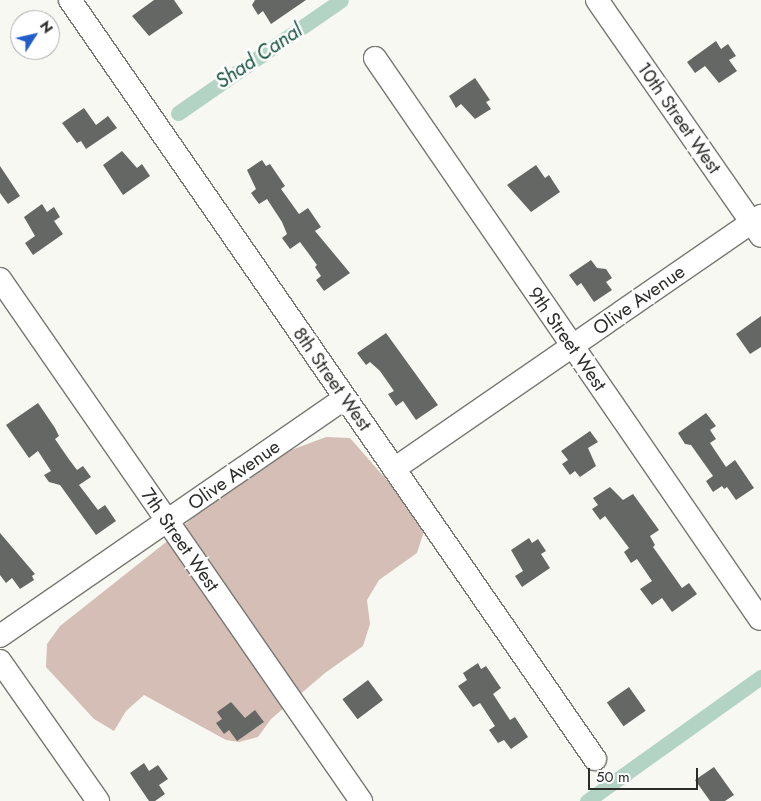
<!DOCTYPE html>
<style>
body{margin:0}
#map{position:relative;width:761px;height:801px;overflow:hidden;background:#f8f8f3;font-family:Jost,sans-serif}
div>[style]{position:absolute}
.green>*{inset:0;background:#d5beb6}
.canal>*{height:15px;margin:-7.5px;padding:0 7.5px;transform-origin:7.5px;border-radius:7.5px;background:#b3d4c5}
.building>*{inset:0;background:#646763;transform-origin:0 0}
.roads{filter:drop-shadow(1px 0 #787873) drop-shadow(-1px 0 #787873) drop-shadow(0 1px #787873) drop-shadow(0 -1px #787873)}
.minor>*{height:22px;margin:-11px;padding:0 11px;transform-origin:11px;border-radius:11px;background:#fff}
span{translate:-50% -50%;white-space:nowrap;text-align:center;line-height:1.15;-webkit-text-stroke:5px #fff;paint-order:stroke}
.street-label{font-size:19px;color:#2c2c2a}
.water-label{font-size:20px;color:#15533e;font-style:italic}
.north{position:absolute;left:10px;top:10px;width:50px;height:50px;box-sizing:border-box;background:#fff;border:1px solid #ababaa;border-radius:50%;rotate:55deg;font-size:14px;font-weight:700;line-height:20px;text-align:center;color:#2c2c2a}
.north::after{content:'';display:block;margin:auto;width:18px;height:22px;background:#225ecb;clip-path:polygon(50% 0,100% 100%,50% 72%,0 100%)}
.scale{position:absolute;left:588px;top:768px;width:110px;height:22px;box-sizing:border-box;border:2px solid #2c2c2a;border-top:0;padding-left:6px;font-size:15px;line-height:18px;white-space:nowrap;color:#2c2c2a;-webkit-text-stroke:4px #fff;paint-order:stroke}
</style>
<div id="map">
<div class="green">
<div style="clip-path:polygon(326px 437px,350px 438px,413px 510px,424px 531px,417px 553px,379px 580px,367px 600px,370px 624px,363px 646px,325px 673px,271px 719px,258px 737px,239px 742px,226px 740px,144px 695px,126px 711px,114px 731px,94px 719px,46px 667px,47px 644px,60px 626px,170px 539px,206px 505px,283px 453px)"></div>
</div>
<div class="canal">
<div style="left:178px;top:113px;width:198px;rotate:-34.7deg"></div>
<div style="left:587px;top:801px;width:214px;rotate:-35.5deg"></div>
</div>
<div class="building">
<div style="clip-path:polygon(154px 0,174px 0,183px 13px,149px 36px,132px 16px)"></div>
<div style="clip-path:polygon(255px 0,306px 0,271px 24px,263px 11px,258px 15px,252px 5px)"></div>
<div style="clip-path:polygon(716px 41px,721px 49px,728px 44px,736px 56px,729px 60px,737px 71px,719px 83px,705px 66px,695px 73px,687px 62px)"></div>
<div style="clip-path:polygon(475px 78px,490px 100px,486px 102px,491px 109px,475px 119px,461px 104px,456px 108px,449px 96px)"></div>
<div style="clip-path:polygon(84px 108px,96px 125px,108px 116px,117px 128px,86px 149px,81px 141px,77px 143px,62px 123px)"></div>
<div style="clip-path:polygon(122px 151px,137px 168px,142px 164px,150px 176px,123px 195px,103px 165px)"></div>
<div style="clip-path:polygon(262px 160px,266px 166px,270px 164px,285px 186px,281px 189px,299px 214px,308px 208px,321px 227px,315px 231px,350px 273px,324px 291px,316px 280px,321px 276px,315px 267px,317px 265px,300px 242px,290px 249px,282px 238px,287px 234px,282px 222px,267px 199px,259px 204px,251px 193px,256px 189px,247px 170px)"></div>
<div style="clip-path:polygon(536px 165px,545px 178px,549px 175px,560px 192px,531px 212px,507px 185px)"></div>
<div style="clip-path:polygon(0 166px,20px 196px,8px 204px,0 193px)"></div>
<div style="clip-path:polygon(42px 204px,47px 212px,54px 207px,60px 217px,54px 221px,63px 234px,33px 255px,25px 243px,35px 236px,24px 217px)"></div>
<div style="clip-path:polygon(591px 260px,597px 268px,606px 269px,612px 278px,606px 282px,612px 290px,594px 302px,581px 283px,577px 286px,569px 275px)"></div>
<div style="clip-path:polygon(761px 316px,761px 347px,750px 354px,736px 334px)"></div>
<div style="clip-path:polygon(386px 333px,438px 405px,416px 420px,403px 401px,396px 406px,388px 394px,394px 391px,380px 371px,370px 362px,366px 365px,357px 353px)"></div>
<div style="clip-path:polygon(38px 403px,55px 428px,59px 436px,55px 439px,68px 458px,77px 470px,83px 466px,91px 477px,79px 485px,98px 510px,105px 505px,116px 521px,96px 535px,60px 485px,49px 482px,44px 475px,51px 471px,38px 451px,29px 458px,6px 425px)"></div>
<div style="clip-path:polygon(706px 413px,716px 426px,710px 430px,716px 439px,710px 443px,726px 467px,735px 460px,754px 488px,736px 500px,727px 487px,724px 489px,722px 486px,713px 492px,706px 481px,713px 476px,691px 445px,685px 444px,678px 433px)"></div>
<div style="clip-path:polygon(590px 431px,598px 442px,588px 448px,596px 466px,580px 477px,575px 471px,570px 475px,562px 464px,568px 460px,561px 451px)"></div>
<div style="clip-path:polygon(610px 487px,623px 500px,633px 494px,659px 530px,650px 536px,655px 545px,653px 547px,682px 588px,689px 583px,697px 594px,672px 612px,662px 598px,652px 605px,640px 589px,652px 581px,637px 559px,631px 563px,624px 552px,629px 548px,605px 516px,600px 520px,592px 509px,598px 505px,593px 498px)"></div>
<div style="clip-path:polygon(0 533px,35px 574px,32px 576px,34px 580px,20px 589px,12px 578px,6px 583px,0 575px)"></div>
<div style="clip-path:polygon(529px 538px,532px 543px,538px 539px,546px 551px,541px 554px,550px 568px,522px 587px,515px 576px,523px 571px,511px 550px)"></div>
<div style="clip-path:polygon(478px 663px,481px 669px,486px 666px,501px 688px,493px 694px,510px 720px,515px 717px,528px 737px,511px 749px,504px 740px,498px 743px,489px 730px,495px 726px,480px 703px,473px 707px,458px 686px,467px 680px,463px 673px)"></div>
<div style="left:368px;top:680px;width:25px;height:32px;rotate:53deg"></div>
<div style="left:629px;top:687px;width:29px;height:27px;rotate:55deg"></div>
<div style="clip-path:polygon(231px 702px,245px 718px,255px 710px,264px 722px,237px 741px,229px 730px,224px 734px,216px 723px,222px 719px,217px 712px)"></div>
<div style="clip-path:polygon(144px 763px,149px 771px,158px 765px,168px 779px,159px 785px,165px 794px,155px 801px,149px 801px,130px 773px)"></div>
<div style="clip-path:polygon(714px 767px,734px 795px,725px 801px,710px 801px,695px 780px)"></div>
</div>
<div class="roads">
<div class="minor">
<div style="left:70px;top:0;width:923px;rotate:55.33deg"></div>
<div style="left:597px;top:0;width:287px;rotate:55.2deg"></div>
<div style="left:375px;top:58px;width:680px;rotate:55.54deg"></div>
<div style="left:0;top:279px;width:635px;rotate:55.33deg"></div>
<div style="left:394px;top:469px;width:446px;rotate:-34.6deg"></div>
<div style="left:0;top:636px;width:419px;rotate:-34.6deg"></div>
<div style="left:0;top:661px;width:171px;rotate:55deg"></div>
</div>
</div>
<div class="street-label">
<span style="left:679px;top:118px;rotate:55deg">10th Street West</span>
<span style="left:639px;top:300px;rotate:-35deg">Olive Avenue</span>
<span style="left:567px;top:339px;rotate:55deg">9th Street West</span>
<span style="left:332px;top:379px;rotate:55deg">8th Street West</span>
<span style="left:234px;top:475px;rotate:-35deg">Olive Avenue</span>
<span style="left:180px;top:540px;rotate:55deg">7th Street West</span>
</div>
<div class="water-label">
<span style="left:259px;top:56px;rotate:-34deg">Shad Canal</span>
</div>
<div class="north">N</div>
<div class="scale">50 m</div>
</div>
